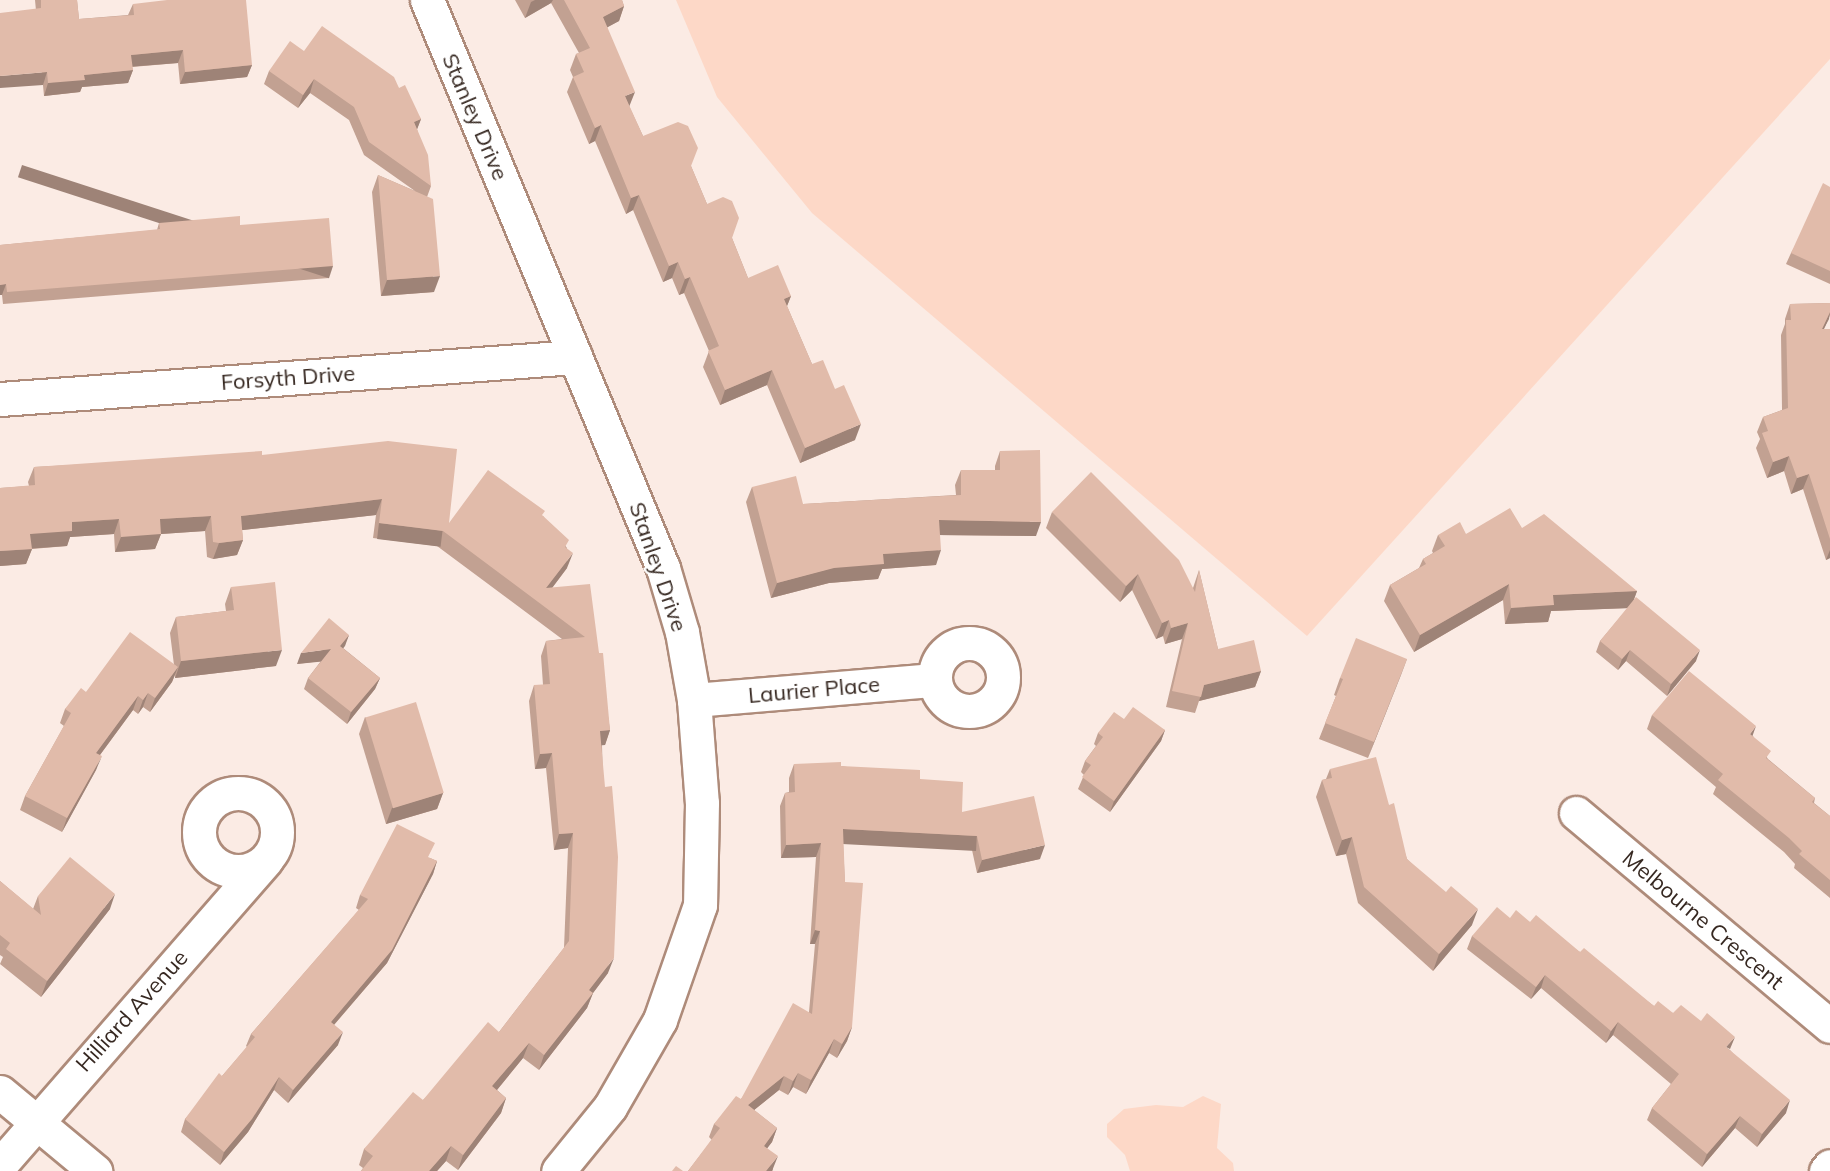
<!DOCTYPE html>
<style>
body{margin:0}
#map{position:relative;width:1830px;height:1171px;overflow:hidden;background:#fbebe4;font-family:Mulish,sans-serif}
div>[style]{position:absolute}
.green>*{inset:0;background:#fdd8c7}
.roads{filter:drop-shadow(2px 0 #ae8b7a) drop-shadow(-2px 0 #ae8b7a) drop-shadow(0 2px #ae8b7a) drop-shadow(0 -2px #ae8b7a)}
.minor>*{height:33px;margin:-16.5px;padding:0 16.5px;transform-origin:16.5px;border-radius:16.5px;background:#fff}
.minor>.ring{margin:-16.5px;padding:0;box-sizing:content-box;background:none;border:33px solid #fff;border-radius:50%}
.wall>*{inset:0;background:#c2a192}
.shaded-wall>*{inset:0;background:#9e8377;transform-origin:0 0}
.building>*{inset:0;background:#e1bbaa;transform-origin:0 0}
span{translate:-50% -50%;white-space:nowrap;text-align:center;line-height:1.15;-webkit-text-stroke:4.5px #fff;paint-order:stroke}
.street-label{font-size:22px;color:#362821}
</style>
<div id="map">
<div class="green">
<div style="clip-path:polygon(676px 0,1830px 0,1830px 59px,1307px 636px,812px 213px,717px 97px)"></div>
<div style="clip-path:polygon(1203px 1096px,1221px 1104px,1217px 1148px,1233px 1163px,1234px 1171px,1130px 1171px,1125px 1155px,1107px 1137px,1107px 1124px,1124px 1109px,1156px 1105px,1183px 1107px)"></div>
</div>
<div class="roads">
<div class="minor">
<div style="left:427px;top:0;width:615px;rotate:67.44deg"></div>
<div style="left:663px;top:568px;width:67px;rotate:73.5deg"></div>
<div style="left:682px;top:632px;width:69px;rotate:80deg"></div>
<div style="left:694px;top:700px;width:103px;rotate:85.6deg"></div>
<div style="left:702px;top:803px;width:102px;rotate:91.1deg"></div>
<div style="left:700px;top:905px;width:122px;rotate:109.2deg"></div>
<div style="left:660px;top:1020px;width:100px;rotate:119.9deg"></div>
<div style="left:610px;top:1107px;width:82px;rotate:129.1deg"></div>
<div style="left:0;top:399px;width:577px;rotate:-4.18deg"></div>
<div class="ring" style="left:935px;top:643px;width:35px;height:35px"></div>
<div style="left:694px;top:700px;width:241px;rotate:-4.8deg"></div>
<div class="ring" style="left:199px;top:793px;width:45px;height:45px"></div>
<div style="left:1576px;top:813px;width:331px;rotate:40deg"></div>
<div style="left:0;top:1092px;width:124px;rotate:39.7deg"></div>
<div style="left:0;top:1165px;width:405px;rotate:-48.9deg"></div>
<div style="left:1826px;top:1171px;width:6px;rotate:-51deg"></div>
</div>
</div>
<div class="wall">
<div style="clip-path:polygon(35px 0,77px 0,79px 19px,128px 15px,133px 4px,252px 65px,247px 77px,180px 84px,178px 63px,132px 67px,133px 70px,128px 83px,82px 87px,80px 92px,44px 96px)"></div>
<div style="clip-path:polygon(515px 0,622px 0,624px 6px,619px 21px,607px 27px,629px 106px,643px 136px,691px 166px,707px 204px,732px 238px,748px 278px,791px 296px,787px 306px,812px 364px,855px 440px,800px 463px,767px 385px,720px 405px,703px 367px,709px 351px,684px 293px,679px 295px,672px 278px,663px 282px,633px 210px,626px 214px,595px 141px,589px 144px,567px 92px,573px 77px,570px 70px,576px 54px,579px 53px,551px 3px,525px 18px)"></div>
<div style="clip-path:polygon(304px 51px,399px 88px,421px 119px,417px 129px,431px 186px,427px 197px,434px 292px,381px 296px,372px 192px,378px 175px,415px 191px,364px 155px,349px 120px,310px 93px,298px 108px,264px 84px,269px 71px)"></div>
<div style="clip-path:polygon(1830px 187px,1830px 284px,1786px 264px,1791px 253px)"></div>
<div style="clip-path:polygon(159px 223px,240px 225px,329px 278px,3px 304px,2px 295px,0 295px,0 245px,157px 230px)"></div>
<div style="clip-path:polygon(1830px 303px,1830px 315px,1824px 329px,1830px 329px,1830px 558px,1826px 560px,1803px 489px,1791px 494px,1784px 471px,1767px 478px,1756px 448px,1760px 439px,1757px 432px,1763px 417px,1782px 410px,1781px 335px,1785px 324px,1785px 319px,1790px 304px)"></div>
<div style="clip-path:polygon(1000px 451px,1036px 536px,940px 535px,936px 565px,882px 569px,878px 579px,829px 583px,771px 598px,746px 502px,752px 487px,803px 504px,956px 495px,955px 485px,961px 470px,995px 470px,995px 466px)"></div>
<div style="clip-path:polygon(262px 455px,449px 523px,543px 516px,567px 548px,567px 568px,552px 588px,599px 653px,610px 730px,605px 745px,602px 745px,608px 973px,593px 993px,587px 1008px,539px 1070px,523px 1058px,497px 1090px,506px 1098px,501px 1113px,458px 1170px,446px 1161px,437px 1171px,361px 1171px,363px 1168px,359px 1165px,364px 1149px,423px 1100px,499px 1032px,564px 948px,568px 848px,554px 850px,546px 768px,535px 769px,529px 701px,534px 685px,543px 685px,541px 656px,546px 641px,562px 639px,437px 546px,373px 538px,376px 515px,242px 530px,243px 540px,237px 555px,213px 559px,207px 557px,205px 531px,161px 534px,155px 549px,115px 552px,114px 534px,70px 537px,67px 546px,32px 549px,26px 564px,0 566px,0 488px,29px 486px,28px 482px,34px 467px)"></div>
<div style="clip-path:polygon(1052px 512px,1193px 588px,1199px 570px,1218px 649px,1261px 671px,1255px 687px,1199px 701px,1195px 713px,1166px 707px,1182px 639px,1165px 644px,1163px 636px,1156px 639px,1132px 590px,1120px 602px,1046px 528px)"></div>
<div style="clip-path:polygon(1522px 528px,1637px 591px,1633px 601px,1696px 661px,1667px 696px,1626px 661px,1618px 670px,1596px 652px,1600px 641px,1628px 608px,1551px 611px,1548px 622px,1505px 624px,1503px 600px,1414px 652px,1384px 601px,1390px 585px,1419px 568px,1423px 559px,1433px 553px,1432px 551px,1438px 535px,1466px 534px)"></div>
<div style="clip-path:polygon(231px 587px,276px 666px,175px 678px,175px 675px,172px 682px,150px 712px,143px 707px,138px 714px,133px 710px,100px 755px,96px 770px,62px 832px,20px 810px,25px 796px,64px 726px,60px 723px,65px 709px,86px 692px,174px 665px,170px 633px,176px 617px,226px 611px,225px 604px)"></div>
<div style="clip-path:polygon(349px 635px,343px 648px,380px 678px,375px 689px,347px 724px,304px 689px,308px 678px,321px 661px,297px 664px)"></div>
<div style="clip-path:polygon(1407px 659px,1368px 758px,1319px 739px,1336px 696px,1334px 695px,1340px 678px)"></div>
<div style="clip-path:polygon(1652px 715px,1753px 736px,1768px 759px,1815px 798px,1814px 803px,1830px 816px,1830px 898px,1794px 868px,1795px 864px,1784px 852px,1713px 794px,1716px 787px,1647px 729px)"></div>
<div style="clip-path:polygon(365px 717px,443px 793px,437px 809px,386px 824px,359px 734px)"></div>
<div style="clip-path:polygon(1124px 719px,1165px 730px,1161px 741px,1110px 812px,1078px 789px,1084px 775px,1081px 772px,1085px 761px,1096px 746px,1094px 744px,1098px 733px)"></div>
<div style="clip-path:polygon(794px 764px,841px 766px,920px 779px,962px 812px,1040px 859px,977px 873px,972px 850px,843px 843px,852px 1027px,847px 1041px,837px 1058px,829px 1053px,806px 1094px,793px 1087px,788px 1095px,779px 1090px,754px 1110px,777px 1128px,772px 1142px,767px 1148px,773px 1170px,772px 1171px,688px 1171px,712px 1140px,709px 1137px,714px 1124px,741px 1099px,809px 1012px,815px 944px,810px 944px,816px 857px,781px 858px,780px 806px,785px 793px,789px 792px,789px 778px)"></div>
<div style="clip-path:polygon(1330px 769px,1389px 805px,1407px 859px,1472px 925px,1433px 971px,1358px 903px,1346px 854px,1336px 856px,1316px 797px,1322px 780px,1326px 779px)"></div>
<div style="clip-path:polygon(430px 858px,437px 861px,433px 874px,387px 963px,334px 1025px,338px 1045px,288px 1103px,274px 1090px,248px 1132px,220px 1165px,181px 1132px,185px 1119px,247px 1047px,246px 1046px,251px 1034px,359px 910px,356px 908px,360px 895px)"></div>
<div style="clip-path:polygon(0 881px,33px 909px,38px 896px,110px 909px,41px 997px,0 964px,3px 957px,0 955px)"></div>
<div style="clip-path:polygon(1510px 918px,1530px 922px,1580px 952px,1654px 1006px,1673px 1013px,1730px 1050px,1786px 1113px,1757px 1147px,1735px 1128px,1702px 1167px,1647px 1120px,1652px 1108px,1671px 1084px,1613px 1035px,1606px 1043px,1541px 988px,1531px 999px,1467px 949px,1472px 936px)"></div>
</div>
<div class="shaded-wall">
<div style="clip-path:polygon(535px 0,553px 0,551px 3px,525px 18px,531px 2px)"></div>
<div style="clip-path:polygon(624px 6px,619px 21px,597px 33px,603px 17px)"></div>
<div style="clip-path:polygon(183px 50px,178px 63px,127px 67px,131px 55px)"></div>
<div style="clip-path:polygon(252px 65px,247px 77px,180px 84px,185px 72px)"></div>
<div style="clip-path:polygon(133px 70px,128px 83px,82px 87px,80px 92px,44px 96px,48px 83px,84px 75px)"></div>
<div style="clip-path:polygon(47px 72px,43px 85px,0 88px,0 76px)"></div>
<div style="clip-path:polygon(314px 79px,310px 93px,298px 108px,303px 95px)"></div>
<div style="clip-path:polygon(635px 92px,629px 107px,625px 96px)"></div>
<div style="clip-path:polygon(421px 119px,416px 132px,414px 122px)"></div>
<div style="clip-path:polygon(601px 125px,595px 141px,589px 144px,595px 128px)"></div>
<div style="clip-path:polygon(639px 195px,633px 210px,626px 214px,631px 198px)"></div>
<div style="clip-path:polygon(678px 262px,672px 278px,663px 282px,669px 266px)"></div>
<div style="left:333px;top:266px;width:13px;height:327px;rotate:108deg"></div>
<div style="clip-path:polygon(440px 276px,434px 292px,381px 296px,387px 280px)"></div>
<div style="clip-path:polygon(690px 277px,684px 293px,679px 295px,685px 279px)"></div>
<div style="clip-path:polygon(6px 284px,2px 295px,0 295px,0 285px)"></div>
<div style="clip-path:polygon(791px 296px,785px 311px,784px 299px)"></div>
<div style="clip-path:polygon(1830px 312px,1829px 319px,1816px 344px,1822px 329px)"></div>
<div style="clip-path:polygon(772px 370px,767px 385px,720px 405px,725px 390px)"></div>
<div style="clip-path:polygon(861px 424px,855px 440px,800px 463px,805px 448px)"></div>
<div style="clip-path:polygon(1789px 456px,1784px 471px,1767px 478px,1773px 462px)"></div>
<div style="clip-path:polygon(1809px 474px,1803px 489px,1791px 494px,1797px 478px)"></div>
<div style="clip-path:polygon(382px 499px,376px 515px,235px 531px,241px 516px)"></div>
<div style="clip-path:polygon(211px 516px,205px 531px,161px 534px,155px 549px,115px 552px,121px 537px,160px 519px)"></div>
<div style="clip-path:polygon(119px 519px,114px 534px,70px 537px,67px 546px,25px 549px,30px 534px,72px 522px)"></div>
<div style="clip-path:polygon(939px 520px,1041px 522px,1036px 536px,934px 535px)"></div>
<div style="left:379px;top:523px;width:64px;height:16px;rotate:7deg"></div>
<div style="clip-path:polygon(243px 540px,237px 555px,213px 559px,219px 543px)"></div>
<div style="clip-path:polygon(32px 549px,26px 564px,0 566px,0 551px)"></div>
<div style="clip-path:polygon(941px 550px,936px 565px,882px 569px,878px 579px,829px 583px,771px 598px,777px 583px,883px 554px)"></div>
<div style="clip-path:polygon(1830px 550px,1830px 558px,1826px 560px)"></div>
<div style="clip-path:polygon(573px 553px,567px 568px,540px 604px,546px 588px)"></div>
<div style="clip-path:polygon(1138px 574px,1132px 590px,1120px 602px,1126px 586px)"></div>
<div style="clip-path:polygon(1509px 584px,1503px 600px,1414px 652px,1420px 635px)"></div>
<div style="clip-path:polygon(1637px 591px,1631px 608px,1551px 611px,1548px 622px,1505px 624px,1511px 608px,1553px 595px)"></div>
<div style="clip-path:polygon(1169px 620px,1163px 636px,1156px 639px,1162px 623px)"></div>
<div style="clip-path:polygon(1188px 623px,1182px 639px,1165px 644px,1171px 628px)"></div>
<div style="clip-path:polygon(349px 635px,345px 646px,336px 657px,340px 646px)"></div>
<div style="clip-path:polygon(331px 649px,327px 661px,297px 664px,301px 653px)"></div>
<div style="clip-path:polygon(282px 650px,276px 666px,175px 678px,181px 661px)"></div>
<div style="clip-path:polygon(1630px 650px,1626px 661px,1618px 670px,1622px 659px)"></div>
<div style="clip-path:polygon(1700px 650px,1696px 661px,1667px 696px,1671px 684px)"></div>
<div style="clip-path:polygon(1407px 659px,1401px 675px,1368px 758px,1374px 742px)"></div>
<div style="clip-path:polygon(178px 667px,172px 682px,150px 712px,155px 698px)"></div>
<div style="clip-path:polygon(1261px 671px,1255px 687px,1199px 701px,1204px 685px)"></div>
<div style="clip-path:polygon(380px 678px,375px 689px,347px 724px,351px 712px)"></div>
<div style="clip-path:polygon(148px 693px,143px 707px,138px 714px,143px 700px)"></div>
<div style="clip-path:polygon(138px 696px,133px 710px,91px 767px,96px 753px)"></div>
<div style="clip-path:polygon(1756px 726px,1751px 740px,1750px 734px)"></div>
<div style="clip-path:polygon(610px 730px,605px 745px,595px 746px,600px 731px)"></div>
<div style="clip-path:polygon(1165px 730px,1161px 741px,1110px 812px,1114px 801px)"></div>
<div style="clip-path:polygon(552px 753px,546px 768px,535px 769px,540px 754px)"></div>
<div style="clip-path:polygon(102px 756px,96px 770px,62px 832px,67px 818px)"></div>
<div style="clip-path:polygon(443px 793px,437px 809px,386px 824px,392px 808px)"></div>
<div style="left:843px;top:829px;width:134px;height:15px;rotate:3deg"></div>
<div style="clip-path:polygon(573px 833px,568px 848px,554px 850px,559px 834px)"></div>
<div style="clip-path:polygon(1352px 837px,1346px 854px,1336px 856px,1342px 840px)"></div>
<div style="clip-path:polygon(821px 843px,816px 857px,781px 858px,786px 845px)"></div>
<div style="clip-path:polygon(1045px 845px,1040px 859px,977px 873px,982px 860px)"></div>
<div style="clip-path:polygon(437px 861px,433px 874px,387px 963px,326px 1034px,331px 1022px)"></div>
<div style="clip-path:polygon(115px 894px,110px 909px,41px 997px,47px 981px)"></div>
<div style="clip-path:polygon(1478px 909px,1472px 925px,1433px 971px,1439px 954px)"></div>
<div style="clip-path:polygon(815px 930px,820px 931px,815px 944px,810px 944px)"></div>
<div style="clip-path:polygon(614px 958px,608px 973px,593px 993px,587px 1008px,539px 1070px,544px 1055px,589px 990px)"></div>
<div style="clip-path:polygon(1545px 975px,1541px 988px,1531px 999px,1536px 987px)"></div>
<div style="clip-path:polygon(1618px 1022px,1613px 1035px,1606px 1043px,1611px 1031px)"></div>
<div style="clip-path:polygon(852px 1027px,847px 1041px,837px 1058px,842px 1044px)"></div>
<div style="clip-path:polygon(343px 1032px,338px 1045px,288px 1103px,293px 1090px)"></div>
<div style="clip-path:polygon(1735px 1037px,1730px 1049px,1726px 1047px)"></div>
<div style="clip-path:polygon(834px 1039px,829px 1053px,806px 1094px,811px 1080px)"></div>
<div style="clip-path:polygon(529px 1043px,523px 1058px,487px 1102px,492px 1086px)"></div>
<div style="clip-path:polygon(798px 1073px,793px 1087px,788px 1095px,793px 1081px)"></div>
<div style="clip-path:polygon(784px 1076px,779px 1090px,743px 1119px,748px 1105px)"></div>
<div style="clip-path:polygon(279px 1077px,274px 1090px,248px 1132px,220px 1165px,224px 1152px)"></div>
<div style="clip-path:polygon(506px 1098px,501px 1113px,458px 1170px,463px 1155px)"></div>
<div style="clip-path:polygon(1790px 1100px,1786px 1113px,1757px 1147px,1762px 1134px)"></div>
<div style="clip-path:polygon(1740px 1116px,1735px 1128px,1702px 1167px,1707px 1154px)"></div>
<div style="clip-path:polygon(777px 1128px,772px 1142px,759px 1159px,764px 1146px)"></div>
<div style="clip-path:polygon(451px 1146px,446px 1161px,437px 1171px,429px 1171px)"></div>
<div style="clip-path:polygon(778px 1156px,772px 1171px,766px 1171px)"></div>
</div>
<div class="building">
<div style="clip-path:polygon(41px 0,77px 0,79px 19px,134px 15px,133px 4px,167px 0,246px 0,252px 65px,185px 72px,183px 50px,131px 55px,133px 70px,84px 75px,85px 80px,48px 83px,47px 72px,0 76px,0 13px,41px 8px)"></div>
<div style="clip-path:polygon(564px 0,622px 0,624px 6px,603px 17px,635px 92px,625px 96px,643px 136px,678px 122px,688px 126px,698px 148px,691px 166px,707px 204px,723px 197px,732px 201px,739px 218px,732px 238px,748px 278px,778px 265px,791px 296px,784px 299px,812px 364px,823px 360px,835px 389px,844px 385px,861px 424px,805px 448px,772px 370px,725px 390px,708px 351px,719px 346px,690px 277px,685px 279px,678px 262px,669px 266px,639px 195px,631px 198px,601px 125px,595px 128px,573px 77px,584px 72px,576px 54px,590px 48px)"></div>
<div style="clip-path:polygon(322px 26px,394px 77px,399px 88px,405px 85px,421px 119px,414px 122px,428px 155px,431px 186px,369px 142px,354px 107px,314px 79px,303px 95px,269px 71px,290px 41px,304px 51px)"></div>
<div style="clip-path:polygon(378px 175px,433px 199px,440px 276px,387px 280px)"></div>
<div style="clip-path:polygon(1823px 183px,1830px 187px,1830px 271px,1791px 253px)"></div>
<div style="clip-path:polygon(240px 216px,240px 225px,329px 218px,333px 266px,7px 292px,6px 284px,0 285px,0 245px,160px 229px,159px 223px)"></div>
<div style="clip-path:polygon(1830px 303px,1830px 312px,1822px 329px,1830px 329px,1830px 539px,1809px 474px,1797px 478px,1789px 456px,1773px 462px,1762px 433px,1768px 431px,1763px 417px,1788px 408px,1786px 320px,1791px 320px,1790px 304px)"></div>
<div style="clip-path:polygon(388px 441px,457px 449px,449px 523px,488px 470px,545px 511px,542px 515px,569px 540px,565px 547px,573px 553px,546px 588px,590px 584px,599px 653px,603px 653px,610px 730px,600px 731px,605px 787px,612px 786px,618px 857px,614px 958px,589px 990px,593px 993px,544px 1055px,529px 1043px,492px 1086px,506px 1098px,463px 1155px,451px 1146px,429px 1171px,361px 1171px,373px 1156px,364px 1149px,413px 1092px,423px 1100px,488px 1022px,499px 1032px,569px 941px,573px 833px,559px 834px,552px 753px,540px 754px,534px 685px,550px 684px,546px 641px,585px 637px,443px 531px,379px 523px,382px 499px,241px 516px,243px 540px,219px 543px,213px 542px,211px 516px,160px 519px,161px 534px,121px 537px,119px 519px,72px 522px,72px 531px,30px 534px,32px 549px,0 551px,0 488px,35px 485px,34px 467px,262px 451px,262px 455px)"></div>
<div style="clip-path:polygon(1040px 450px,1041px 522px,939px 520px,941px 550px,883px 554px,884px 564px,834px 568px,777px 583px,752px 487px,796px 476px,803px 504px,961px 495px,961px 470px,1000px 470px,1000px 451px)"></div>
<div style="clip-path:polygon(1091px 472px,1179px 560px,1195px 592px,1199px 570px,1218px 649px,1254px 640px,1261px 671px,1204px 685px,1201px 697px,1172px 691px,1188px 623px,1171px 628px,1169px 620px,1162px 623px,1138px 574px,1126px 586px,1052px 512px)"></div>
<div style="clip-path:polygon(1510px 508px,1522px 528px,1544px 514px,1637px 591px,1553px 595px,1554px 605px,1511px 608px,1509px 584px,1420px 635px,1390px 585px,1426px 564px,1423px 559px,1445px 546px,1438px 535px,1460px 522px,1466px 534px)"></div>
<div style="clip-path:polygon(275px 582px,282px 650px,181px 661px,176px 617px,234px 610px,231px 587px)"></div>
<div style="clip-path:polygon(1636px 597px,1700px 650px,1671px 684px,1630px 650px,1622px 659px,1600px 641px)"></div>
<div style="clip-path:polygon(329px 618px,349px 635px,340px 646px,380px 678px,351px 712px,308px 678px,331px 649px,301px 653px)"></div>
<div style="clip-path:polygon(130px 632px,178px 667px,155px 698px,148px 693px,143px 700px,138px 696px,96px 753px,102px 756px,67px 818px,25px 796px,71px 713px,65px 709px,81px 688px,86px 692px)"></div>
<div style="clip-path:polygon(1356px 638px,1407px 659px,1374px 742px,1325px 723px,1343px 679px,1340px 678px)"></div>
<div style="clip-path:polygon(1689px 671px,1756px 726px,1750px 734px,1771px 751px,1766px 758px,1815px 798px,1812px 802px,1830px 816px,1830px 880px,1799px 854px,1802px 851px,1789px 838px,1718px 780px,1723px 774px,1652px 715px)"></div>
<div style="left:416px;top:702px;width:95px;height:53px;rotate:73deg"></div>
<div style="clip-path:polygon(1133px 707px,1165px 730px,1114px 801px,1082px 777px,1091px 765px,1085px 761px,1103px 737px,1098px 733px,1114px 712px,1124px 719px)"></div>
<div style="clip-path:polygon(1376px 757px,1389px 805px,1394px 803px,1407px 859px,1446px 892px,1451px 886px,1478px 909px,1439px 954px,1364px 887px,1352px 837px,1342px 840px,1322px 780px,1332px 778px,1330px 769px)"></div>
<div style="clip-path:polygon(841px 762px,841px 766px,920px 770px,920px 779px,963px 782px,962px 812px,1034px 796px,1045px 845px,982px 860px,977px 836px,843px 829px,845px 882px,863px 883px,852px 1027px,842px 1044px,834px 1039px,811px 1080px,798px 1073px,793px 1081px,784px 1076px,748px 1105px,777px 1128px,764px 1146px,778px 1156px,766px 1171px,688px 1171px,720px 1128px,714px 1124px,736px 1096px,741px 1099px,793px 1003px,812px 1014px,820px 931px,815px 930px,821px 843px,786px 845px,785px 793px,795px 792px,794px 764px)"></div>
<div style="clip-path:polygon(397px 824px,435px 843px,428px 857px,437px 861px,392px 950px,331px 1022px,343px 1032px,293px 1090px,279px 1077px,252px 1119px,224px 1152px,185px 1119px,219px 1073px,222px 1076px,255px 1037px,251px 1034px,368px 899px,360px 895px)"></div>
<div style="clip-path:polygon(70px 857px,115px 894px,47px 981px,6px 949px,10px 943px,0 935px,0 881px,41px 915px,38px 896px)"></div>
<div style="clip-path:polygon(1497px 907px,1510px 918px,1516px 910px,1530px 922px,1536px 915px,1580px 952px,1584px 948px,1654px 1006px,1658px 1001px,1673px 1013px,1681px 1005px,1701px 1021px,1707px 1013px,1735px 1037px,1726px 1047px,1790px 1100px,1762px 1134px,1740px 1116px,1707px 1154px,1652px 1108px,1679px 1074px,1618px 1022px,1611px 1031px,1545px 975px,1536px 987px,1472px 936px)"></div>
<div style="clip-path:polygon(676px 1166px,683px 1171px,672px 1171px)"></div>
</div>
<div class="street-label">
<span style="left:475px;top:117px;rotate:67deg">Stanley Drive</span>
<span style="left:288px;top:378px;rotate:-4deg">Forsyth Drive</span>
<span style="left:658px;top:567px;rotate:71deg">Stanley Drive</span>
<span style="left:814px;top:690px;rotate:-5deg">Laurier Place</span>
<span style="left:1703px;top:920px;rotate:40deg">Melbourne Crescent</span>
<span style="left:132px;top:1011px;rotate:-48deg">Hilliard Avenue</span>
</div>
</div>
